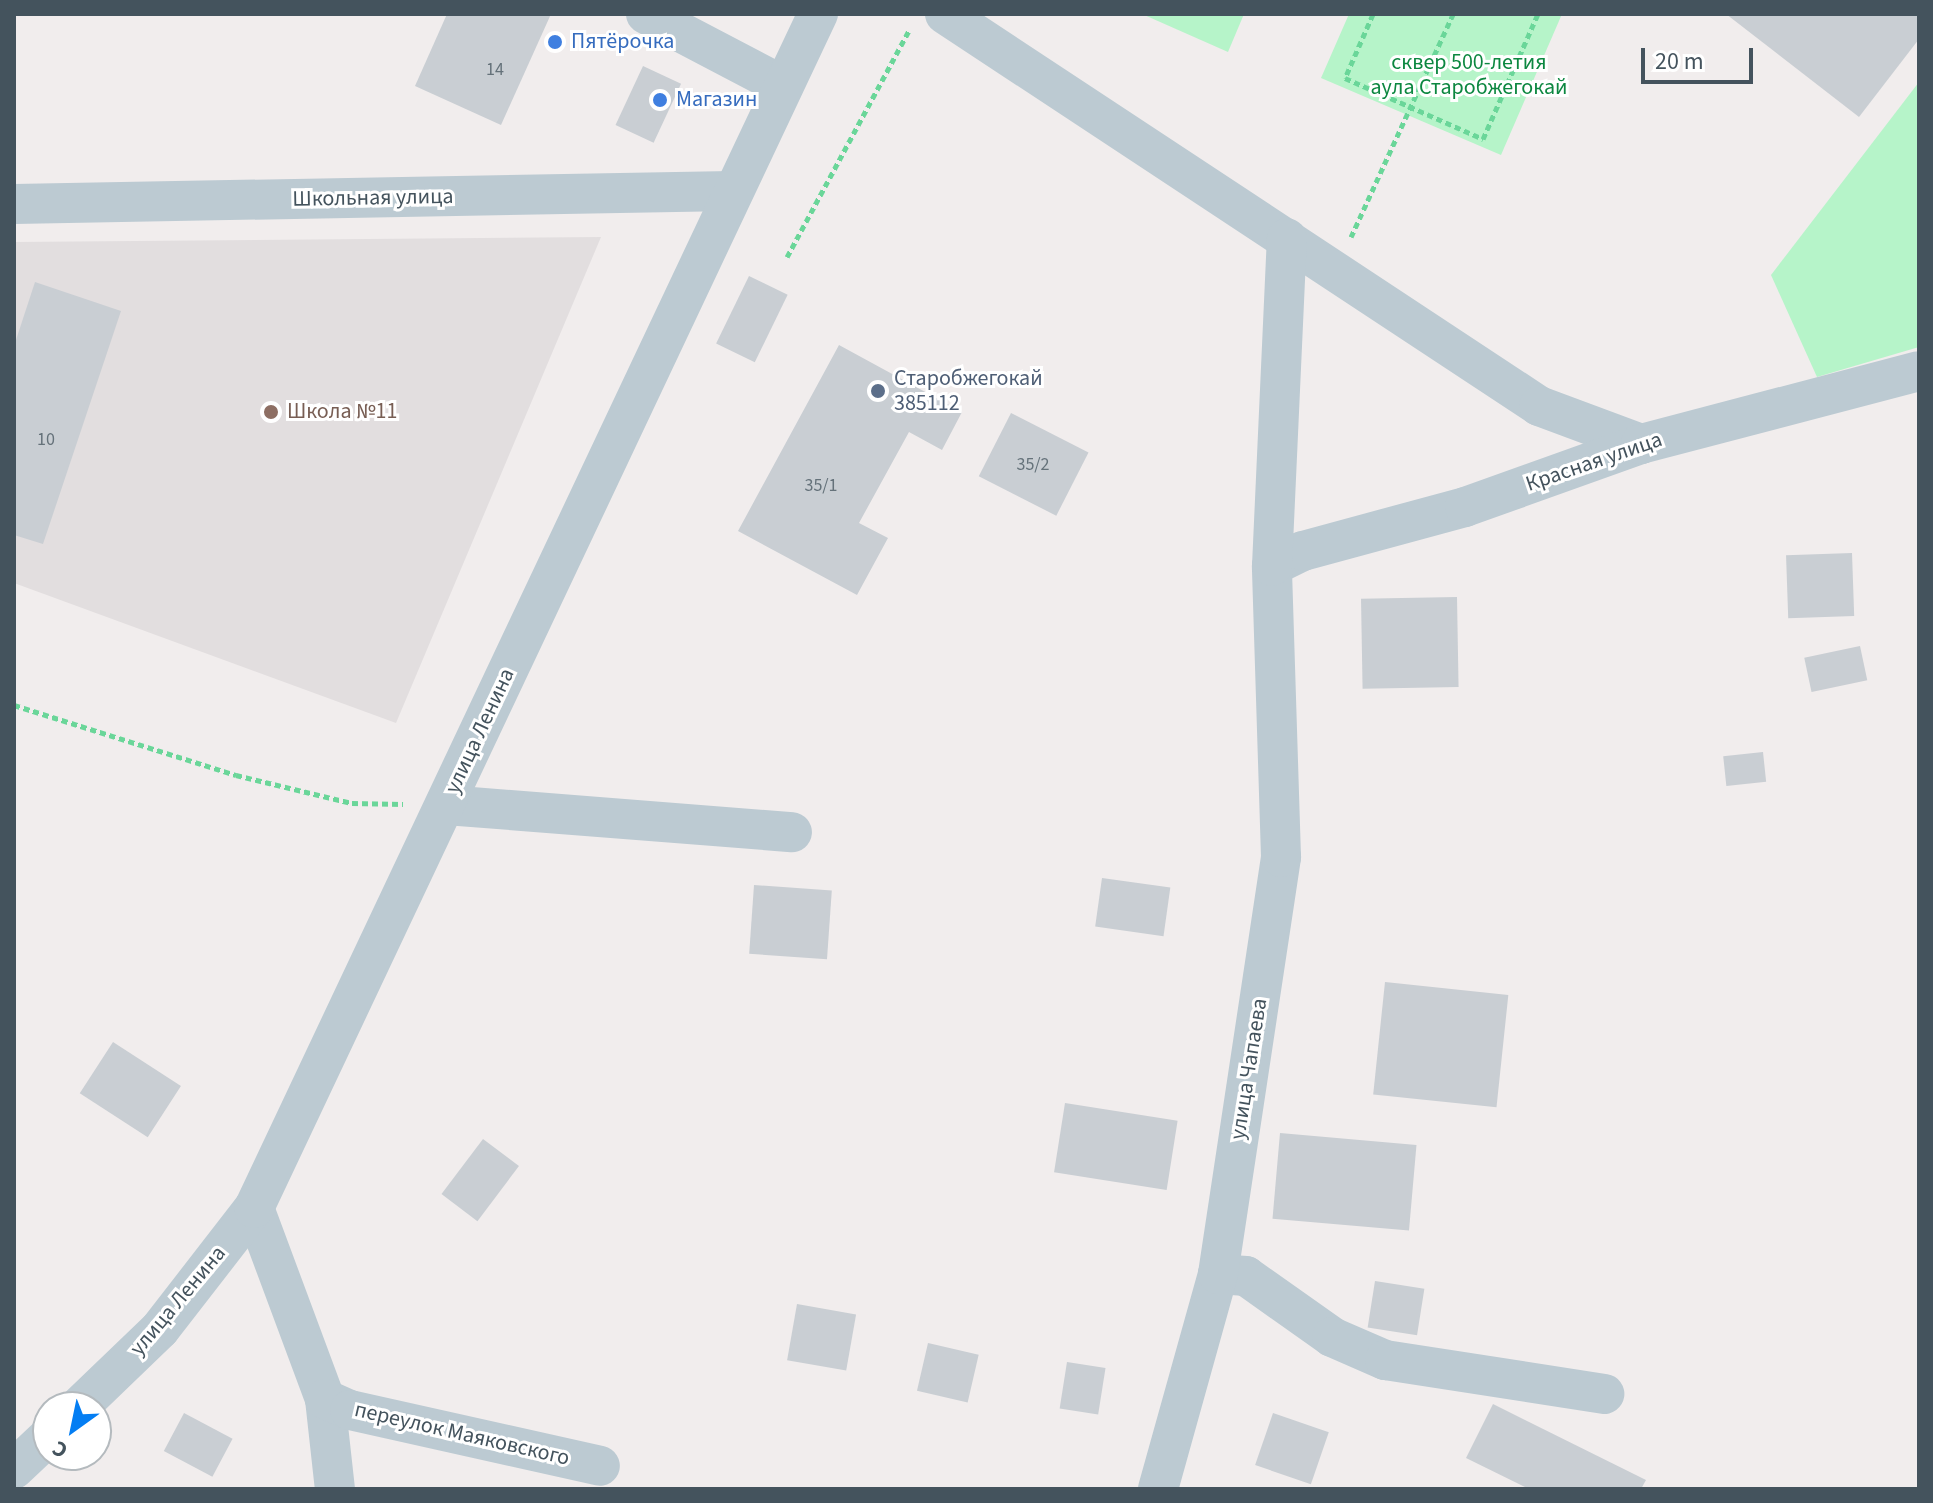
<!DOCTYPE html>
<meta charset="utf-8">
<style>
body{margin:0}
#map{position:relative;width:1933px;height:1503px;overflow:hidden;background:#f1eded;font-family:"Source Sans 3",sans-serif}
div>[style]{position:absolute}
.education>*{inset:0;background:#e2dedf}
.green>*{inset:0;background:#b6f4c9}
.building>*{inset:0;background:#c9ced3;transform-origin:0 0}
.path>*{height:5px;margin-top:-2.5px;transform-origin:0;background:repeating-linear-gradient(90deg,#6ad699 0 6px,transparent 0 10px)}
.minor>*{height:40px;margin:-20px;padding:0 20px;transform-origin:20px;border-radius:20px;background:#bccad2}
.dots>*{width:22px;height:22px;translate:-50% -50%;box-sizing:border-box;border:4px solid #fff;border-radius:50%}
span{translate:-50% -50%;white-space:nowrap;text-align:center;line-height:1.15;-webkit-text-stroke:6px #fff;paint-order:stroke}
.number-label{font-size:18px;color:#65727a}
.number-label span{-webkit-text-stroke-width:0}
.shop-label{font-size:22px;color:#366cbe}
.left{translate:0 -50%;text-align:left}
.park-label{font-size:22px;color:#0c8740}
.street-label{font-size:22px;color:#44535d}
.service-label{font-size:22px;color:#4e5e75}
.education-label{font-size:22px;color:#785e54}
.frame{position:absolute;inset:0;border:16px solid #44535d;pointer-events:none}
.north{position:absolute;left:32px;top:1391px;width:80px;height:80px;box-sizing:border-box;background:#fff;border:2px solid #b4babe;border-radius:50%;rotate:213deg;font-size:22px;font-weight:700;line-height:32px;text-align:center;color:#44535d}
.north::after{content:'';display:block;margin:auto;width:28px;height:36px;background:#047ef3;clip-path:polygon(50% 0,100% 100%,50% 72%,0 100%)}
.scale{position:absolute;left:1641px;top:48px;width:112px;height:36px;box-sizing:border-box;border:4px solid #44535d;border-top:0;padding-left:10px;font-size:24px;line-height:28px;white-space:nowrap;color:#44535d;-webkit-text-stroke:6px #fff;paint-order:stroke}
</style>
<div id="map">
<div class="education">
<div style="clip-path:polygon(601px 237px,396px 723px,14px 583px,14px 242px)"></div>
</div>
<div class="green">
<div style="clip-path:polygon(1142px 14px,1244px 14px,1228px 52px)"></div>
<div style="clip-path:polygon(1349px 14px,1562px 14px,1501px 155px,1321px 78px)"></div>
<div style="clip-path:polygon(1919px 82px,1919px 347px,1817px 377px,1771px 275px)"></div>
</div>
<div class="building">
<div style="clip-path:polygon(447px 14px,551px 14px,501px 125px,415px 86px)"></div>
<div style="clip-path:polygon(1726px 14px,1917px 14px,1919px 39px,1859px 117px)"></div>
<div style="left:643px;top:66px;width:42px;height:65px;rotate:25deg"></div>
<div style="left:749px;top:276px;width:43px;height:75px;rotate:26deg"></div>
<div style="clip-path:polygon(35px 282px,121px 311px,43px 544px,14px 535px,14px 346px)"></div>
<div style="clip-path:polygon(839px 345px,962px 412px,942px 450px,909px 432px,859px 523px,888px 538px,857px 595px,738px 531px)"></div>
<div style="left:1011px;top:413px;width:87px;height:71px;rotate:27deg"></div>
<div style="left:1852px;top:553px;width:63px;height:66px;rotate:88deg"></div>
<div style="left:1457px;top:597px;width:90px;height:96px;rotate:89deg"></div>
<div style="left:1860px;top:646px;width:35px;height:57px;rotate:78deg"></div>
<div style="left:1763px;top:752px;width:30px;height:40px;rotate:84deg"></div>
<div style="left:1102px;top:878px;width:69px;height:49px;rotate:8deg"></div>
<div style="left:754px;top:885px;width:78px;height:69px;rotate:4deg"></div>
<div style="left:1385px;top:982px;width:124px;height:113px;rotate:6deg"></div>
<div style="left:113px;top:1042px;width:81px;height:61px;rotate:33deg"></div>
<div style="left:1065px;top:1103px;width:114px;height:70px;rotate:9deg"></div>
<div style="left:1280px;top:1133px;width:137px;height:86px;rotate:5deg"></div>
<div style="left:483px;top:1139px;width:45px;height:69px;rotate:37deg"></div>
<div style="left:1375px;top:1281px;width:50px;height:47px;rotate:9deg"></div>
<div style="left:797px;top:1304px;width:60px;height:57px;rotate:10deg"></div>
<div style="left:928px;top:1343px;width:52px;height:49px;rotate:13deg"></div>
<div style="left:1067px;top:1362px;width:39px;height:47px;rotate:9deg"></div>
<div style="clip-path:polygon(1493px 1404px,1646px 1480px,1641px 1489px,1529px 1489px,1466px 1458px)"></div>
<div style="left:184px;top:1413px;width:55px;height:43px;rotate:28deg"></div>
<div style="left:1273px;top:1413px;width:59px;height:55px;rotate:19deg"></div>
</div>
<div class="path">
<div style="left:1373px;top:14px;width:70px;rotate:113.6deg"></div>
<div style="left:1345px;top:78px;width:151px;rotate:23.8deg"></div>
<div style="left:1483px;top:139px;width:137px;rotate:-66.3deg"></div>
<div style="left:1351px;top:237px;width:245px;rotate:-65.4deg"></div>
<div style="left:787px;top:257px;width:259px;rotate:-61.7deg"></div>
<div style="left:14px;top:705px;width:233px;rotate:17.5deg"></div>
<div style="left:236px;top:775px;width:119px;rotate:13.6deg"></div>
<div style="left:352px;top:803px;width:51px;rotate:1.1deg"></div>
</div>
<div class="minor">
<div style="left:646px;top:14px;width:155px;rotate:27.7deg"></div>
<div style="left:945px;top:14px;width:712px;rotate:33.42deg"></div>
<div style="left:1539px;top:406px;width:109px;rotate:20.4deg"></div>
<div style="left:14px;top:204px;width:718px;rotate:-1.04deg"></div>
<div style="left:1272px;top:566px;width:34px;rotate:-26deg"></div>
<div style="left:1303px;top:551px;width:168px;rotate:-15.2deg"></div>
<div style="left:1465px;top:507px;width:187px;rotate:-19.7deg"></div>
<div style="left:1641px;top:444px;width:287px;rotate:-14.7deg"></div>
<div style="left:446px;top:805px;width:347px;rotate:4.5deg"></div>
<div style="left:254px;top:1208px;width:204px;rotate:69.6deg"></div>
<div style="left:325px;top:1399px;width:91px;rotate:83.7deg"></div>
<div style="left:1218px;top:1274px;width:28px;rotate:4deg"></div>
<div style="left:1246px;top:1276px;width:105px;rotate:35.3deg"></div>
<div style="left:1332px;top:1337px;width:58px;rotate:23.5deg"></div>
<div style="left:1385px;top:1360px;width:222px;rotate:8.8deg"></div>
<div style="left:325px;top:1399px;width:27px;rotate:24deg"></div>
<div style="left:350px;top:1410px;width:256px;rotate:12.6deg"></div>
<div style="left:79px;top:1407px;width:112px;rotate:-43.9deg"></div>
<div style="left:160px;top:1329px;width:153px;rotate:-52.2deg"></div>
<div style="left:254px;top:1208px;width:1321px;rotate:-64.72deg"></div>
<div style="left:14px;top:1469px;width:47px;rotate:-43.3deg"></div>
<div style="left:1158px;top:1489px;width:223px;rotate:-74.4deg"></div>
<div style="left:1218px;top:1274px;width:422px;rotate:-81.4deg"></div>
<div style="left:1281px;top:857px;width:291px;rotate:-91.8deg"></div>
<div style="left:1272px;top:566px;width:328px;rotate:-87.4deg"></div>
</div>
<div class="dots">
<div style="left:555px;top:42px;background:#3f7fe0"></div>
<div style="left:660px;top:100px;background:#3f7fe0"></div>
<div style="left:878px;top:391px;background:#5c6f8a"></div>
<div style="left:271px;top:412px;background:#8d6e63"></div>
</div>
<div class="number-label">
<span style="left:495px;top:70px">14</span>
<span style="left:46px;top:440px">10</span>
<span style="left:1033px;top:465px">35/2</span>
<span style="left:821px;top:486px">35/1</span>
</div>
<div class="shop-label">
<span class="left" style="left:571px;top:42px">Пятёрочка</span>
<span class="left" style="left:676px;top:100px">Магазин</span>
</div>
<div class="park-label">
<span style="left:1469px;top:75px">сквер 500-летия<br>аула Старобжегокай</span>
</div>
<div class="street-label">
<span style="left:373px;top:198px;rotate:-1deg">Школьная улица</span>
<span style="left:1594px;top:462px;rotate:-19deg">Красная улица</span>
<span style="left:480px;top:731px;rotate:-65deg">улица Ленина</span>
<span style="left:1249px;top:1069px;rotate:-81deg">улица Чапаева</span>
<span style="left:178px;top:1301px;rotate:-50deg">улица Ленина</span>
<span style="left:462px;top:1434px;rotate:13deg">переулок Маяковского</span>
</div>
<div class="service-label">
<span class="left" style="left:894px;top:391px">Старобжегокай<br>385112</span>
</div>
<div class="education-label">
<span class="left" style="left:287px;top:412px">Школа №11</span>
</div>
<div class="frame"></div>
<div class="north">С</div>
<div class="scale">20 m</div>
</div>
